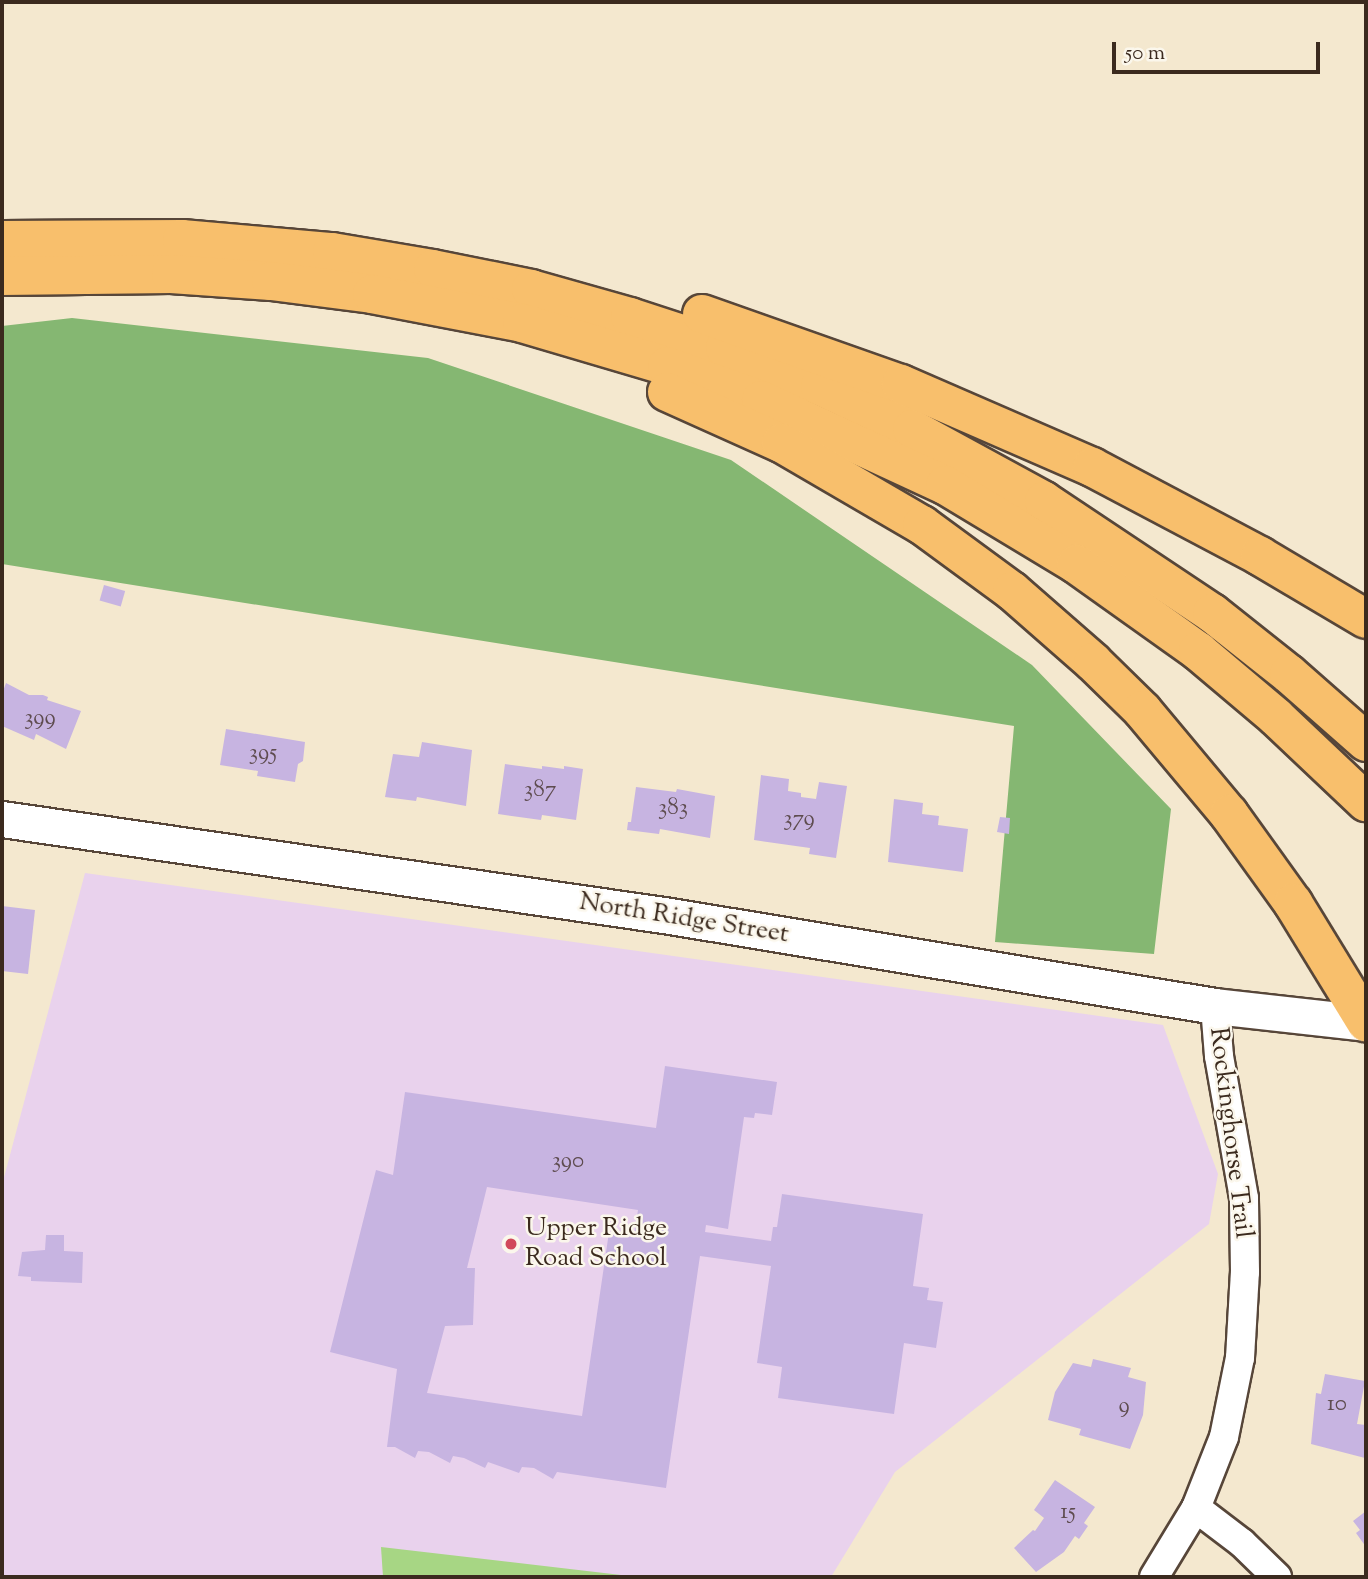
<!DOCTYPE html>
<style>
body{margin:0}
#map{position:relative;width:1368px;height:1579px;overflow:hidden;background:#f4e8cf;font-family:"Sorts Mill Goudy",serif}
div>[style]{position:absolute}
.built>*{inset:0;background:#e9d2ed}
.green>*{inset:0;background:#a7d684}
.forest>*{inset:0;background:#85b772}
.building>*{inset:0;background:#c7b4e1;transform-origin:0 0}
.roads{filter:drop-shadow(2px 0 #574639) drop-shadow(-2px 0 #574639) drop-shadow(0 2px #574639) drop-shadow(0 -2px #574639)}
.minor>*{height:28px;margin:-14px;padding:0 14px;transform-origin:14px;border-radius:14px;background:#fff}
.tertiary>*{height:35px;margin:-17.5px;padding:0 17.5px;transform-origin:17.5px;border-radius:17.5px;background:#fff}
.motorway>*{height:38px;margin:-19px;padding:0 19px;transform-origin:19px;border-radius:19px;background:#f8bf6c}
.dots>*{width:19px;height:19px;translate:-50% -50%;box-sizing:border-box;border:4px solid #fbf7ec;border-radius:50%}
span{translate:-50% -50%;white-space:nowrap;text-align:center;line-height:1.15;-webkit-text-stroke:5px #fbf7ec;paint-order:stroke}
.number-label{font-size:23px;color:#5e4c4f}
.number-label span{-webkit-text-stroke-width:0}
.street-label{font-size:26px;color:#3b2a1e}
.poi-label{font-size:26px;color:#3b2a1e}
.left{translate:0 -50%;text-align:left}
.frame{position:absolute;inset:0;border:4px solid #3b2a1e;pointer-events:none}
.scale{position:absolute;left:1112px;top:42px;width:208px;height:32px;box-sizing:border-box;border:4px solid #3b2a1e;border-top:0;padding-left:9px;font-size:21px;line-height:24px;white-space:nowrap;color:#3b2a1e;-webkit-text-stroke:5px #fbf7ec;paint-order:stroke}
</style>
<div id="map">
<div class="built">
<div style="clip-path:polygon(85px 873px,1163px 1025px,1218px 1174px,1209px 1224px,895px 1472px,831px 1577px,2px 1577px,2px 1185px)"></div>
</div>
<div class="green">
<div style="clip-path:polygon(381px 1547px,621px 1575px,624px 1577px,383px 1577px)"></div>
</div>
<div class="forest">
<div style="clip-path:polygon(72px 318px,428px 358px,731px 460px,1032px 665px,1171px 809px,1154px 954px,995px 942px,1014px 726px,2px 564px,2px 326px)"></div>
</div>
<div class="building">
<div style="left:104px;top:585px;width:22px;height:16px;rotate:16deg"></div>
<div style="clip-path:polygon(6px 683px,29px 695px,43px 695px,48px 697px,47px 700px,81px 711px,66px 749px,36px 734px,34px 740px,2px 726px,2px 694px)"></div>
<div style="clip-path:polygon(226px 729px,305px 742px,303px 761px,298px 764px,295px 782px,257px 776px,258px 771px,220px 765px)"></div>
<div style="clip-path:polygon(422px 742px,472px 750px,466px 806px,417px 797px,416px 801px,385px 797px,393px 754px,419px 757px)"></div>
<div style="clip-path:polygon(505px 764px,542px 769px,542px 766px,564px 769px,564px 766px,583px 769px,576px 820px,542px 815px,541px 820px,498px 814px)"></div>
<div style="clip-path:polygon(761px 775px,789px 779px,788px 791px,801px 793px,801px 797px,816px 799px,819px 782px,847px 786px,836px 858px,809px 854px,810px 848px,754px 840px)"></div>
<div style="clip-path:polygon(636px 787px,676px 792px,677px 789px,715px 796px,710px 838px,660px 829px,659px 834px,627px 830px,628px 822px,631px 822px)"></div>
<div style="clip-path:polygon(894px 799px,923px 803px,922px 814px,939px 816px,938px 825px,968px 829px,963px 872px,888px 862px)"></div>
<div style="clip-path:polygon(1000px 817px,1010px 818px,1009px 834px,997px 832px)"></div>
<div style="clip-path:polygon(2px 906px,35px 910px,28px 974px,2px 971px)"></div>
<div style="clip-path:polygon(evenodd,665px 1066px,777px 1082px,772px 1115px,755px 1113px,754px 1118px,744px 1117px,728px 1229px,706px 1225px,705px 1232px,771px 1241px,773px 1227px,777px 1227px,782px 1194px,923px 1214px,913px 1286px,929px 1288px,927px 1300px,943px 1302px,936px 1348px,904px 1343px,894px 1414px,778px 1398px,782px 1367px,757px 1363px,771px 1266px,700px 1256px,666px 1488px,557px 1472px,553px 1479px,534px 1468px,522px 1467px,519px 1473px,488px 1462px,485px 1468px,464px 1458px,453px 1456px,450px 1463px,429px 1452px,418px 1451px,415px 1458px,395px 1447px,387px 1447px,397px 1369px,330px 1352px,376px 1170px,393px 1175px,405px 1092px,656px 1128px,665px 1066px,487px 1187px,638px 1210px,634px 1236px,609px 1232px,582px 1416px,427px 1393px,445px 1326px,473px 1325px,475px 1268px,467px 1268px,487px 1187px)"></div>
<div style="clip-path:polygon(46px 1235px,64px 1235px,64px 1251px,83px 1252px,82px 1283px,31px 1281px,31px 1277px,18px 1276px,22px 1252px,45px 1250px)"></div>
<div style="clip-path:polygon(1093px 1359px,1131px 1368px,1128px 1377px,1146px 1382px,1143px 1415px,1130px 1449px,1079px 1435px,1081px 1429px,1048px 1420px,1055px 1392px,1073px 1363px,1091px 1367px)"></div>
<div style="clip-path:polygon(1325px 1374px,1365px 1381px,1357px 1424px,1366px 1425px,1365px 1458px,1311px 1444px,1316px 1393px,1321px 1394px)"></div>
<div style="clip-path:polygon(1055px 1480px,1095px 1507px,1084px 1523px,1088px 1526px,1079px 1539px,1075px 1536px,1064px 1552px,1036px 1572px,1014px 1548px,1033px 1530px,1035px 1531px,1044px 1518px,1034px 1510px)"></div>
<div style="clip-path:polygon(1366px 1511px,1366px 1547px,1356px 1533px,1360px 1530px,1353px 1521px)"></div>
</div>
<div class="roads">
<div class="minor">
<div style="left:1196px;top:1508px;width:58px;rotate:37.3deg"></div>
<div style="left:1242px;top:1543px;width:49px;rotate:44.2deg"></div>
<div style="left:1154px;top:1577px;width:81px;rotate:-58.7deg"></div>
<div style="left:1196px;top:1508px;width:76px;rotate:-68.5deg"></div>
<div style="left:1224px;top:1437px;width:81px;rotate:-78.6deg"></div>
<div style="left:1240px;top:1358px;width:86px;rotate:-86.7deg"></div>
<div style="left:1245px;top:1272px;width:74px;rotate:-90.8deg"></div>
<div style="left:1244px;top:1198px;width:144px;rotate:-100deg"></div>
<div style="left:1219px;top:1056px;width:50px;rotate:-94.6deg"></div>
</div>
<div class="tertiary">
<div style="left:2px;top:819px;width:675px;rotate:8.26deg"></div>
<div style="left:670px;top:916px;width:552px;rotate:9.38deg"></div>
<div style="left:1215px;top:1006px;width:152px;rotate:6.4deg"></div>
</div>
<div class="motorway">
<div style="left:2px;top:240px;width:180px;rotate:-0.3deg"></div>
<div style="left:182px;top:239px;width:151px;rotate:5deg"></div>
<div style="left:332px;top:252px;width:102px;rotate:9.6deg"></div>
<div style="left:433px;top:269px;width:100px;rotate:11.5deg"></div>
<div style="left:531px;top:289px;width:103px;rotate:15.8deg"></div>
<div style="left:630px;top:317px;width:100px;rotate:18.1deg"></div>
<div style="left:725px;top:348px;width:102px;rotate:21.8deg"></div>
<div style="left:820px;top:386px;width:102px;rotate:25.1deg"></div>
<div style="left:912px;top:429px;width:150px;rotate:28.6deg"></div>
<div style="left:1044px;top:501px;width:202px;rotate:33.7deg"></div>
<div style="left:1212px;top:613px;width:98px;rotate:38.4deg"></div>
<div style="left:1289px;top:674px;width:103px;rotate:41.4deg"></div>
<div style="left:2px;top:276px;width:169px;rotate:-0.7deg"></div>
<div style="left:171px;top:274px;width:100px;rotate:4deg"></div>
<div style="left:271px;top:281px;width:102px;rotate:7.3deg"></div>
<div style="left:372px;top:294px;width:153px;rotate:10.9deg"></div>
<div style="left:522px;top:323px;width:151px;rotate:16.5deg"></div>
<div style="left:667px;top:366px;width:100px;rotate:19.9deg"></div>
<div style="left:761px;top:400px;width:203px;rotate:24.8deg"></div>
<div style="left:945px;top:485px;width:153px;rotate:31.1deg"></div>
<div style="left:1076px;top:564px;width:150px;rotate:35.5deg"></div>
<div style="left:1198px;top:651px;width:102px;rotate:40.2deg"></div>
<div style="left:1276px;top:717px;width:124px;rotate:43.4deg"></div>
<div style="left:702px;top:314px;width:211px;rotate:19.4deg"></div>
<div style="left:901px;top:384px;width:208px;rotate:23.5deg"></div>
<div style="left:1092px;top:467px;width:190px;rotate:27.9deg"></div>
<div style="left:1260px;top:556px;width:123px;rotate:30.7deg"></div>
<div style="left:667px;top:392px;width:125px;rotate:24.1deg"></div>
<div style="left:781px;top:443px;width:163px;rotate:30.2deg"></div>
<div style="left:922px;top:525px;width:112px;rotate:36.3deg"></div>
<div style="left:1012px;top:591px;width:108px;rotate:41.2deg"></div>
<div style="left:1093px;top:662px;width:69px;rotate:44.4deg"></div>
<div style="left:1142px;top:710px;width:136px;rotate:50.1deg"></div>
<div style="left:1229px;top:814px;width:110px;rotate:54.3deg"></div>
<div style="left:1293px;top:903px;width:140px;rotate:58.5deg"></div>
</div>
</div>
<div class="dots">
<div style="left:511px;top:1244px;background:#d1495b"></div>
</div>
<div class="number-label">
<span style="left:40px;top:719px">399</span>
<span style="left:263px;top:754px">395</span>
<span style="left:540px;top:791px">387</span>
<span style="left:673px;top:809px">383</span>
<span style="left:799px;top:820px">379</span>
<span style="left:568px;top:1162px">390</span>
<span style="left:1337px;top:1405px">10</span>
<span style="left:1124px;top:1407px">9</span>
<span style="left:1068px;top:1513px">15</span>
</div>
<div class="street-label">
<span style="left:684px;top:919px;rotate:9deg">North Ridge Street</span>
<span style="left:1230px;top:1133px;rotate:83deg">Rockinghorse Trail</span>
</div>
<div class="poi-label">
<span class="left" style="left:525px;top:1244px">Upper Ridge<br>Road School</span>
</div>
<div class="frame"></div>
<div class="scale">50 m</div>
</div>
